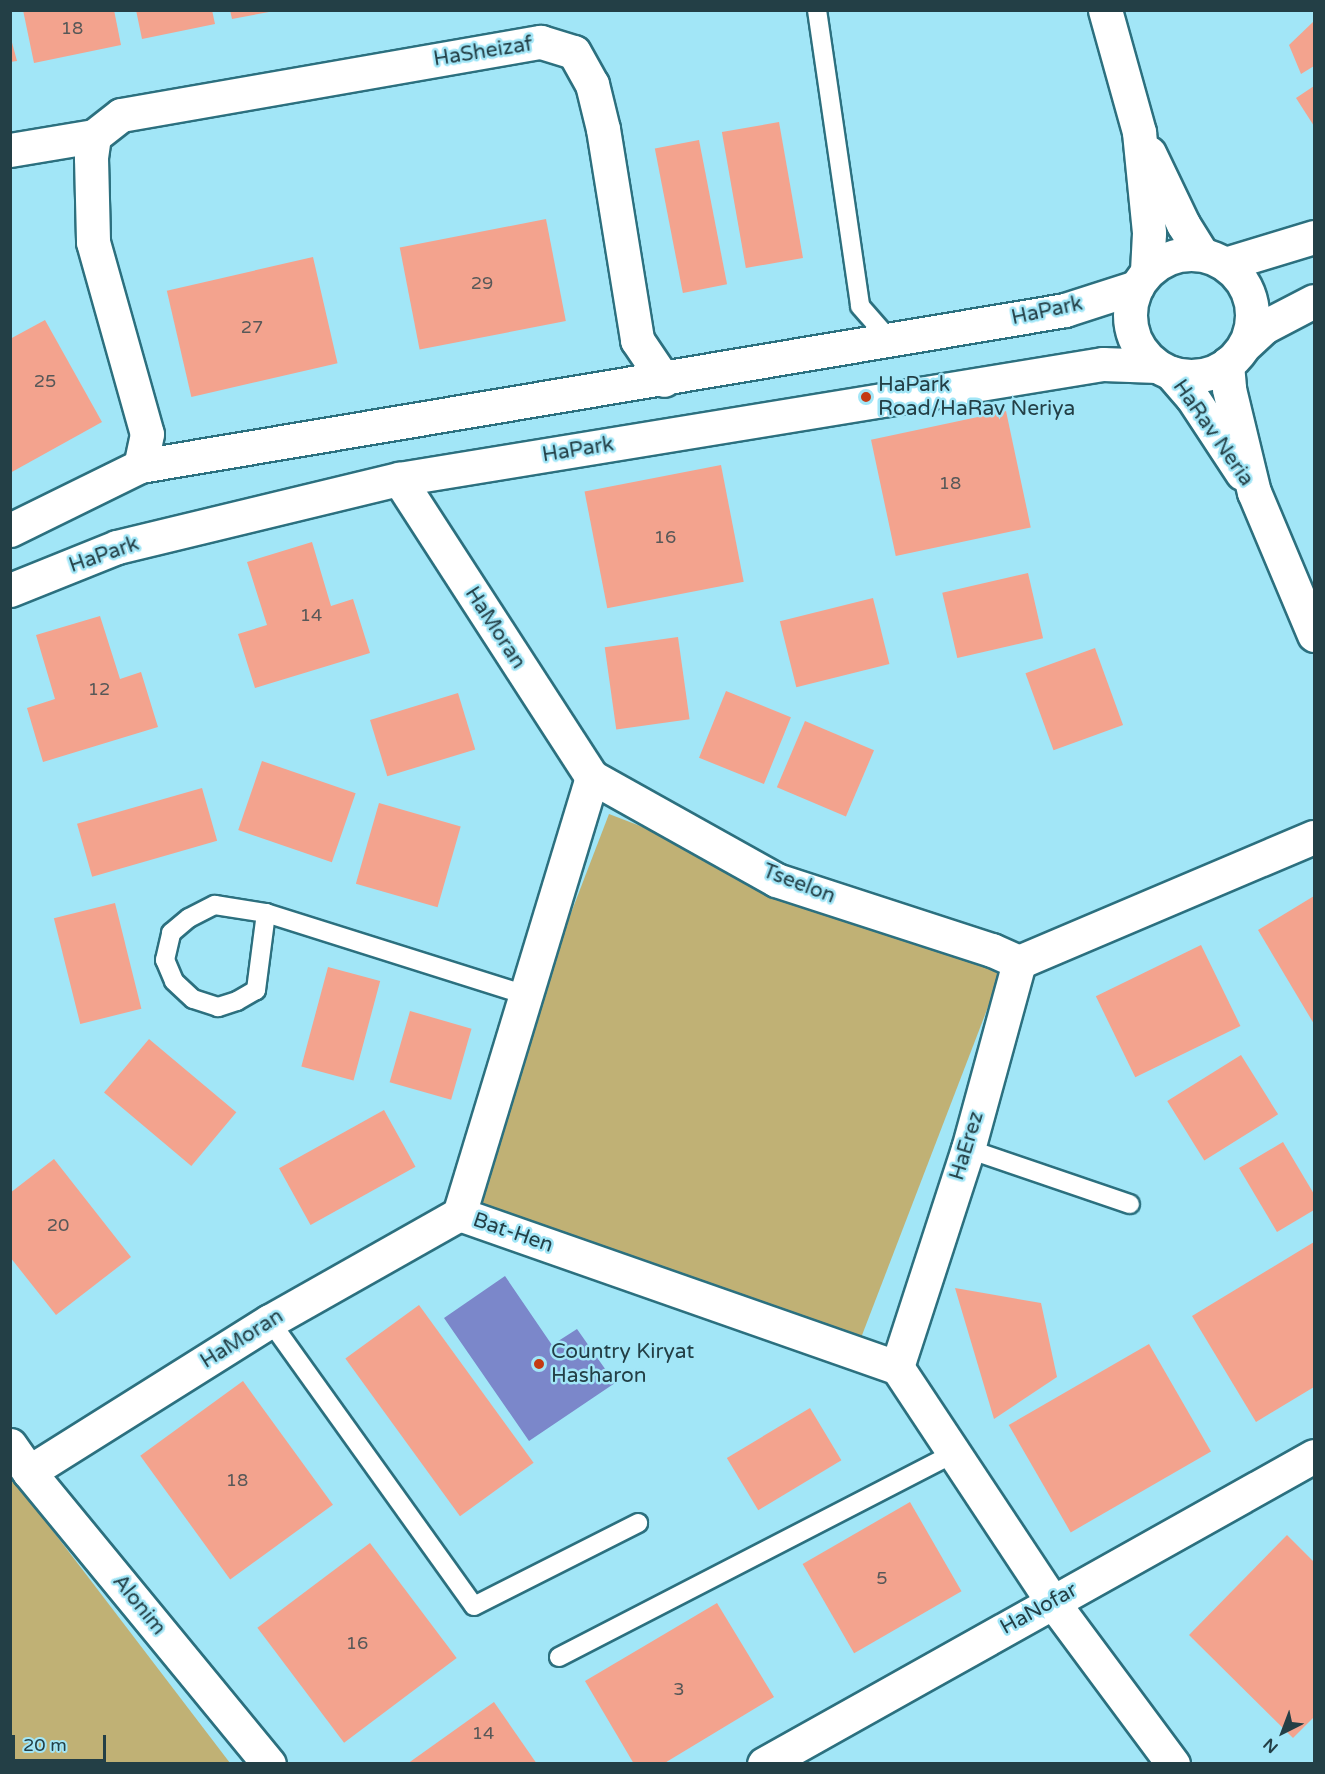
<!DOCTYPE html>
<style>
body{margin:0}
#map{position:relative;width:1325px;height:1774px;overflow:hidden;background:#a2e6f7;font-family:"Varela Round",sans-serif}
div>[style]{position:absolute}
.green>*{inset:0;background:#c0b175;transform-origin:0 0}
.water>*{inset:0;background:#7b87ca}
.building>*{inset:0;background:#f3a38e;transform-origin:0 0}
.roads{filter:drop-shadow(2px 0 #2c707f) drop-shadow(-2px 0 #2c707f) drop-shadow(0 2px #2c707f) drop-shadow(0 -2px #2c707f)}
.service>*{height:18px;margin:-9px;padding:0 9px;transform-origin:9px;border-radius:9px;background:#fff}
.minor>*{height:33px;margin:-16.5px;padding:0 16.5px;transform-origin:16.5px;border-radius:16.5px;background:#fff}
.tertiary>*{height:33px;margin:-16.5px;padding:0 16.5px;transform-origin:16.5px;border-radius:16.5px;background:#fff}
.tertiary>.ring{margin:-16.5px;padding:0;box-sizing:content-box;background:none;border:33px solid #fff;border-radius:50%}
.dots>*{width:16px;height:16px;translate:-50% -50%;box-sizing:border-box;border:3px solid #a2e6f7;border-radius:50%}
span{translate:-50% -50%;white-space:nowrap;text-align:center;line-height:1.15;-webkit-text-stroke:5px #a2e6f7;paint-order:stroke}
.number-label{font-size:18px;color:#575858}
.number-label span{-webkit-text-stroke-width:0}
.street-label{font-size:21px;color:#233f46}
.poi-label{font-size:21px;color:#233f46}
.left{translate:0 -50%;text-align:left}
.frame{position:absolute;inset:0;border:12px solid #233f46;pointer-events:none}
.north{position:absolute;left:1253px;top:1702px;width:60px;height:60px;-webkit-text-stroke:4px #a2e6f7;paint-order:stroke;rotate:222deg;font-size:16px;font-weight:700;line-height:24px;text-align:center;color:#233f46}
.north::after{content:'';display:block;margin:auto;width:21px;height:27px;background:#233f46;clip-path:polygon(50% 0,100% 100%,50% 72%,0 100%)}
.scale{position:absolute;left:12px;top:1735px;width:94px;height:27px;box-sizing:border-box;border:3px solid #233f46;border-top:0;padding-left:8px;font-size:18px;line-height:21px;white-space:nowrap;color:#233f46;-webkit-text-stroke:4px #a2e6f7;paint-order:stroke}
</style>
<div id="map">
<div class="green">
<div style="left:609px;top:814px;width:423px;height:411px;rotate:21deg"></div>
<div style="clip-path:polygon(11px 1476px,230px 1763px,11px 1763px)"></div>
</div>
<div class="water">
<div style="clip-path:polygon(505px 1276px,552px 1345px,577px 1329px,615px 1383px,529px 1441px,444px 1318px)"></div>
</div>
<div class="building">
<div style="clip-path:polygon(23px 10px,114px 10px,121px 45px,34px 63px)"></div>
<div style="clip-path:polygon(136px 10px,212px 10px,215px 24px,142px 39px)"></div>
<div style="clip-path:polygon(230px 10px,269px 10px,269px 12px,232px 19px)"></div>
<div style="clip-path:polygon(1314px 21px,1314px 66px,1301px 74px,1289px 45px)"></div>
<div style="clip-path:polygon(10px 35px,17px 61px,10px 62px)"></div>
<div style="clip-path:polygon(1314px 86px,1314px 126px,1296px 98px)"></div>
<div style="left:779px;top:122px;width:138px;height:58px;rotate:80deg"></div>
<div style="left:699px;top:140px;width:147px;height:45px;rotate:79deg"></div>
<div style="left:546px;top:219px;width:104px;height:149px;rotate:79deg"></div>
<div style="left:313px;top:257px;width:109px;height:150px;rotate:77deg"></div>
<div style="clip-path:polygon(45px 320px,102px 422px,10px 473px,10px 339px)"></div>
<div style="left:1006px;top:411px;width:119px;height:138px;rotate:78deg"></div>
<div style="left:721px;top:465px;width:119px;height:139px;rotate:79deg"></div>
<div style="clip-path:polygon(312px 542px,331px 606px,353px 599px,370px 653px,255px 688px,238px 634px,267px 625px,247px 562px)"></div>
<div style="left:1028px;top:573px;width:67px;height:88px;rotate:77deg"></div>
<div style="left:873px;top:598px;width:68px;height:96px;rotate:76deg"></div>
<div style="clip-path:polygon(100px 616px,120px 679px,141px 672px,158px 727px,43px 762px,27px 708px,55px 699px,36px 635px)"></div>
<div style="left:678px;top:637px;width:83px;height:74px;rotate:82deg"></div>
<div style="left:1095px;top:648px;width:82px;height:74px;rotate:70deg"></div>
<div style="left:726px;top:691px;width:70px;height:72px;rotate:22deg"></div>
<div style="left:458px;top:693px;width:59px;height:92px;rotate:73deg"></div>
<div style="left:805px;top:721px;width:75px;height:72px;rotate:23deg"></div>
<div style="left:262px;top:761px;width:99px;height:73px;rotate:19deg"></div>
<div style="left:202px;top:788px;width:55px;height:130px;rotate:74deg"></div>
<div style="left:379px;top:803px;width:85px;height:84px;rotate:16deg"></div>
<div style="clip-path:polygon(1314px 896px,1314px 1024px,1258px 930px)"></div>
<div style="left:115px;top:903px;width:109px;height:63px;rotate:76deg"></div>
<div style="left:1201px;top:945px;width:90px;height:117px;rotate:64deg"></div>
<div style="left:328px;top:967px;width:54px;height:103px;rotate:15deg"></div>
<div style="left:410px;top:1011px;width:64px;height:74px;rotate:16deg"></div>
<div style="left:149px;top:1039px;width:114px;height:70px;rotate:40deg"></div>
<div style="left:1241px;top:1055px;width:70px;height:87px;rotate:58deg"></div>
<div style="left:384px;top:1110px;width:65px;height:120px;rotate:61deg"></div>
<div style="clip-path:polygon(1283px 1142px,1314px 1194px,1314px 1210px,1277px 1232px,1239px 1168px)"></div>
<div style="clip-path:polygon(54px 1159px,131px 1257px,56px 1315px,10px 1257px,10px 1193px)"></div>
<div style="clip-path:polygon(1314px 1242px,1314px 1387px,1256px 1422px,1192px 1316px)"></div>
<div style="clip-path:polygon(955px 1288px,1041px 1303px,1057px 1377px,994px 1419px)"></div>
<div style="left:419px;top:1305px;width:195px;height:91px;rotate:54deg"></div>
<div style="left:1149px;top:1344px;width:124px;height:162px;rotate:60deg"></div>
<div style="left:243px;top:1381px;width:153px;height:127px;rotate:54deg"></div>
<div style="left:810px;top:1408px;width:61px;height:97px;rotate:59deg"></div>
<div style="left:910px;top:1502px;width:103px;height:124px;rotate:60deg"></div>
<div style="clip-path:polygon(1287px 1535px,1314px 1562px,1314px 1717px,1293px 1738px,1189px 1635px)"></div>
<div style="left:370px;top:1543px;width:144px;height:141px;rotate:53deg"></div>
<div style="clip-path:polygon(717px 1603px,774px 1697px,663px 1764px,634px 1764px,585px 1681px)"></div>
<div style="clip-path:polygon(494px 1702px,537px 1764px,407px 1764px)"></div>
</div>
<div class="roads">
<div class="service">
<div style="left:817px;top:10px;width:299px;rotate:81.7deg"></div>
<div style="left:860px;top:306px;width:44px;rotate:48.7deg"></div>
<div style="left:266px;top:913px;width:78px;rotate:97.4deg"></div>
<div style="left:256px;top:990px;width:22px;rotate:150deg"></div>
<div style="left:237px;top:1001px;width:20px;rotate:162deg"></div>
<div style="left:218px;top:1007px;width:26px;rotate:-162deg"></div>
<div style="left:193px;top:999px;width:26px;rotate:-137deg"></div>
<div style="left:174px;top:981px;width:23px;rotate:-113deg"></div>
<div style="left:165px;top:960px;width:28px;rotate:-77deg"></div>
<div style="left:171px;top:933px;width:23px;rotate:-40deg"></div>
<div style="left:189px;top:918px;width:29px;rotate:-27deg"></div>
<div style="left:215px;top:905px;width:52px;rotate:8.9deg"></div>
<div style="left:266px;top:913px;width:273px;rotate:17.5deg"></div>
<div style="left:968px;top:1149px;width:171px;rotate:18.8deg"></div>
<div style="left:270px;top:1321px;width:350px;rotate:54.4deg"></div>
<div style="left:474px;top:1606px;width:184px;rotate:-26.8deg"></div>
<div style="left:559px;top:1657px;width:445px;rotate:-27.3deg"></div>
</div>
<div class="minor">
<div style="left:1105px;top:10px;width:127px;rotate:74.4deg"></div>
<div style="left:1139px;top:132px;width:101px;rotate:84.3deg"></div>
<div style="left:1149px;top:233px;width:38px;rotate:93deg"></div>
<div style="left:94px;top:136px;width:22px;rotate:98deg"></div>
<div style="left:91px;top:158px;width:84px;rotate:88.6deg"></div>
<div style="left:93px;top:242px;width:199px;rotate:74.3deg"></div>
<div style="left:147px;top:434px;width:33px;rotate:102deg"></div>
<div style="left:10px;top:150px;width:85px;rotate:-9.5deg"></div>
<div style="left:94px;top:136px;width:34px;rotate:-38deg"></div>
<div style="left:121px;top:115px;width:426px;rotate:-9.9deg"></div>
<div style="left:541px;top:42px;width:34px;rotate:17deg"></div>
<div style="left:574px;top:52px;width:37px;rotate:61deg"></div>
<div style="left:592px;top:84px;width:46px;rotate:76.3deg"></div>
<div style="left:603px;top:129px;width:214px;rotate:80.8deg"></div>
<div style="left:637px;top:340px;width:48px;rotate:56deg"></div>
<div style="left:1149px;top:153px;width:79px;rotate:64.4deg"></div>
<div style="left:1183px;top:224px;width:36px;rotate:58deg"></div>
<div style="left:1225px;top:264px;width:93px;rotate:-16.9deg"></div>
<div style="left:1246px;top:344px;width:25px;rotate:-43deg"></div>
<div style="left:1264px;top:327px;width:56px;rotate:-27.5deg"></div>
<div style="left:399px;top:479px;width:355px;rotate:57.1deg"></div>
<div style="left:592px;top:777px;width:211px;rotate:29.2deg"></div>
<div style="left:776px;top:880px;width:227px;rotate:18deg"></div>
<div style="left:992px;top:950px;width:30px;rotate:24deg"></div>
<div style="left:592px;top:777px;width:457px;rotate:106.9deg"></div>
<div style="left:459px;top:1214px;width:464px;rotate:19.3deg"></div>
<div style="left:1019px;top:962px;width:320px;rotate:-23deg"></div>
<div style="left:897px;top:1367px;width:281px;rotate:56.5deg"></div>
<div style="left:1052px;top:1601px;width:203px;rotate:53.4deg"></div>
<div style="left:897px;top:1367px;width:229px;rotate:-72deg"></div>
<div style="left:968px;top:1149px;width:194px;rotate:-74.7deg"></div>
<div style="left:29px;top:1472px;width:284px;rotate:-32.1deg"></div>
<div style="left:270px;top:1321px;width:217px;rotate:-29.5deg"></div>
<div style="left:764px;top:1764px;width:630px;rotate:-29.25deg"></div>
</div>
<div class="tertiary">
<div class="ring" style="left:1130px;top:254px;width:89px;height:89px"></div>
<div style="left:1227px;top:364px;width:25px;rotate:85deg"></div>
<div style="left:1229px;top:389px;width:106px;rotate:76.4deg"></div>
<div style="left:1254px;top:492px;width:155px;rotate:67.2deg"></div>
<div style="left:1171px;top:373px;width:32px;rotate:49deg"></div>
<div style="left:1192px;top:397px;width:91px;rotate:56.7deg"></div>
<div style="left:10px;top:530px;width:145px;rotate:-26.2deg"></div>
<div style="left:140px;top:466px;width:938px;rotate:-9.57deg"></div>
<div style="left:1065px;top:310px;width:75px;rotate:-17.9deg"></div>
<div style="left:10px;top:590px;width:115px;rotate:-21.9deg"></div>
<div style="left:117px;top:547px;width:290px;rotate:-13.6deg"></div>
<div style="left:399px;top:479px;width:713px;rotate:-9.28deg"></div>
<div style="left:1103px;top:364px;width:54px;rotate:2.1deg"></div>
<div style="left:10px;top:1445px;width:33px;rotate:55deg"></div>
<div style="left:29px;top:1472px;width:378px;rotate:50.6deg"></div>
</div>
</div>
<div class="dots">
<div style="left:866px;top:397px;background:#c43a13"></div>
<div style="left:539px;top:1364px;background:#c43a13"></div>
</div>
<div class="number-label">
<span style="left:72px;top:28px">18</span>
<span style="left:482px;top:283px">29</span>
<span style="left:252px;top:327px">27</span>
<span style="left:45px;top:381px">25</span>
<span style="left:950px;top:483px">18</span>
<span style="left:665px;top:537px">16</span>
<span style="left:311px;top:615px">14</span>
<span style="left:99px;top:689px">12</span>
<span style="left:58px;top:1225px">20</span>
<span style="left:237px;top:1480px">18</span>
<span style="left:882px;top:1578px">5</span>
<span style="left:357px;top:1643px">16</span>
<span style="left:679px;top:1689px">3</span>
<span style="left:483px;top:1733px">14</span>
</div>
<div class="street-label">
<span style="left:483px;top:52px;rotate:-9deg">HaSheizaf</span>
<span style="left:1047px;top:311px;rotate:-12deg">HaPark</span>
<span style="left:1213px;top:433px;rotate:55deg">HaRav Neria</span>
<span style="left:578px;top:450px;rotate:-9deg">HaPark</span>
<span style="left:104px;top:555px;rotate:-19deg">HaPark</span>
<span style="left:495px;top:628px;rotate:57deg">HaMoran</span>
<span style="left:799px;top:884px;rotate:21deg">Tseelon</span>
<span style="left:967px;top:1146px;rotate:-73deg">HaErez</span>
<span style="left:513px;top:1233px;rotate:19deg">Bat-Hen</span>
<span style="left:242px;top:1339px;rotate:-32deg">HaMoran</span>
<span style="left:139px;top:1605px;rotate:51deg">Alonim</span>
<span style="left:1039px;top:1609px;rotate:-29deg">HaNofar</span>
</div>
<div class="poi-label">
<span class="left" style="left:878px;top:397px">HaPark<br>Road/HaRav Neriya</span>
<span class="left" style="left:551px;top:1364px">Country Kiryat<br>Hasharon</span>
</div>
<div class="frame"></div>
<div class="north">N</div>
<div class="scale">20 m</div>
</div>
